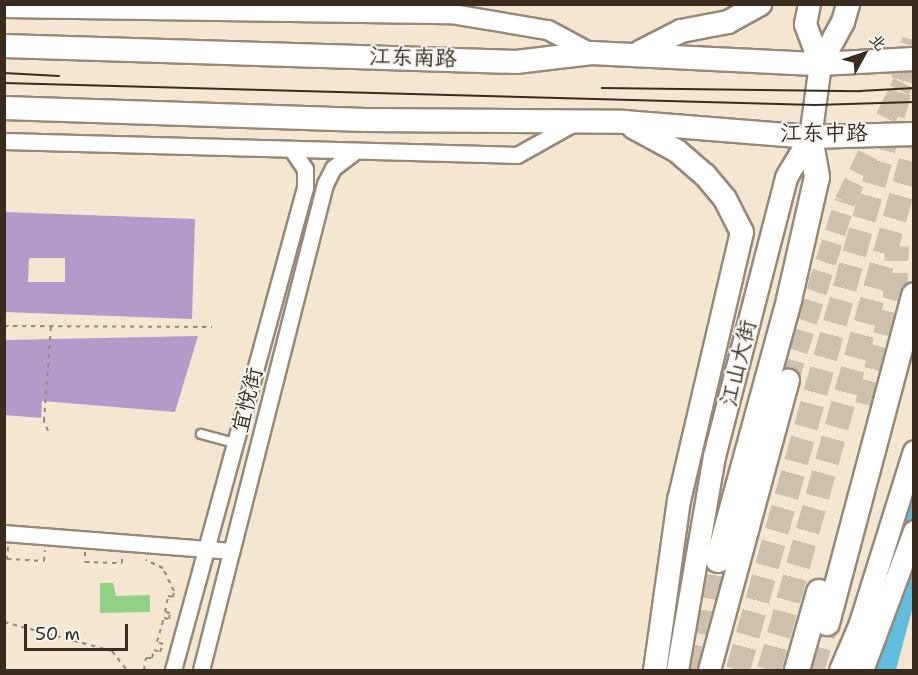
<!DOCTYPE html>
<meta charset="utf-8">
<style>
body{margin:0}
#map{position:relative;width:918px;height:675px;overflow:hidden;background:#f4e6d1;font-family:"Shantell Sans","LXGW WenKai TC",sans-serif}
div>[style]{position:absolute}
.green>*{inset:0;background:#94d085}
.water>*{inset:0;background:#5fbddd}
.building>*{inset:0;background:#b29aca}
.secondary-tunnel>*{height:21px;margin-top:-10.5px;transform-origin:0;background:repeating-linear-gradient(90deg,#cfc0ad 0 21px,transparent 0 31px)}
.trunk-tunnel>*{height:24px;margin-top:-12px;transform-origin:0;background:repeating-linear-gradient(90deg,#cfc0ad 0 24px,transparent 0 36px)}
.path>*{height:2px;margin-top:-1px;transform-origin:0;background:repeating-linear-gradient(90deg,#988878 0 4.5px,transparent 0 9px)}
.roads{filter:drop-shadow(2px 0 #988878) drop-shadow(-2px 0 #988878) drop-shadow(0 2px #988878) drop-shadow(0 -2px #988878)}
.service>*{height:8px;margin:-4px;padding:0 4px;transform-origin:4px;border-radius:4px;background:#fff}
.minor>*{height:15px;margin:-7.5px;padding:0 7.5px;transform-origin:7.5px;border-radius:7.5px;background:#fff}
.tertiary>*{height:18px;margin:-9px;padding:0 9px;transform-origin:9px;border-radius:9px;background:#fff}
.secondary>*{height:21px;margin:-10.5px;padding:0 10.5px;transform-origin:10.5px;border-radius:10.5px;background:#fff}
.primary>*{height:22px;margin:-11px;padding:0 11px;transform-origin:11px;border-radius:11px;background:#fff}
.trunk>*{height:24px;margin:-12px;padding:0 12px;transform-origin:12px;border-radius:12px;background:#fff}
.tram>*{height:1.5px;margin:-0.75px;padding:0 0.75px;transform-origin:0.75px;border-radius:0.75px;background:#3b2a1e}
span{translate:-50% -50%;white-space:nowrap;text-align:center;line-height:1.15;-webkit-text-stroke:4.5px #f6f6f2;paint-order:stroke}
.street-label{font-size:22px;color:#3b2a1e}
.frame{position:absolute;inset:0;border:6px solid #3b2a1e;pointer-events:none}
.north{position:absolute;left:834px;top:24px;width:60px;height:60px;-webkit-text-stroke:4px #f6f6f2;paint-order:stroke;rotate:50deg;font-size:16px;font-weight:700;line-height:24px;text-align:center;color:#3b2a1e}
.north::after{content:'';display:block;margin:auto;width:21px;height:27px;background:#3b2a1e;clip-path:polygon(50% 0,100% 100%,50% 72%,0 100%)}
.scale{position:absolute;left:24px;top:624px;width:104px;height:27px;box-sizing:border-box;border:3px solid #3b2a1e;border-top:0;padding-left:8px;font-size:18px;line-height:21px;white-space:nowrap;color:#3b2a1e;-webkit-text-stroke:4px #f6f6f2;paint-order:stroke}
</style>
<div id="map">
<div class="green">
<div style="clip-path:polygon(100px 583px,113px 583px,116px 596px,150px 595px,150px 612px,100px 613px)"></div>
</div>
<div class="water">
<div style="clip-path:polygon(913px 460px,913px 606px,896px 670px,852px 670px)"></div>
</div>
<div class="building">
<div style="clip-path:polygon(evenodd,4px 212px,195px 219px,192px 319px,4px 312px,4px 212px,29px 258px,65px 258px,65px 282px,28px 282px,29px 258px)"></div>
<div style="clip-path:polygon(198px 336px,175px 412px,42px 401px,41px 418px,4px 415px,4px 340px)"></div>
</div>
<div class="secondary-tunnel">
<div style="left:788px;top:380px;width:188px;rotate:-72.3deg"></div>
<div style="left:845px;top:201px;width:132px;rotate:-64deg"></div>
</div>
<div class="trunk-tunnel">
<div style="left:867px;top:405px;width:112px;rotate:-75.5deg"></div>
<div style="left:895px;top:297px;width:51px;rotate:-87.8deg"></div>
<div style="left:699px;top:670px;width:112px;rotate:-80.2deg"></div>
<div style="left:738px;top:670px;width:654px;rotate:-74.39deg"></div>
<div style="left:769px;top:670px;width:541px;rotate:-74.45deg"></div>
<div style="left:812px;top:670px;width:49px;rotate:-72.3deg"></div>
</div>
<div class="path">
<div style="left:4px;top:326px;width:208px;rotate:0.3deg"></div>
<div style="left:48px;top:431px;width:11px;rotate:-112deg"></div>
<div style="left:44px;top:421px;width:95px;rotate:-85.8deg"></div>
<div style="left:8px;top:547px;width:12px;rotate:95deg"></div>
<div style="left:7px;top:559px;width:37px;rotate:3deg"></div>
<div style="left:44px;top:561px;width:11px;rotate:-85deg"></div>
<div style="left:85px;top:552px;width:10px;rotate:90deg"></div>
<div style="left:85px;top:562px;width:37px;rotate:2deg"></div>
<div style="left:122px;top:563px;width:5px;rotate:-90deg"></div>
<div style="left:4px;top:622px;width:112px;rotate:15deg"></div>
<div style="left:112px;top:651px;width:24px;rotate:52deg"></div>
<div style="left:144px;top:670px;width:12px;rotate:-81deg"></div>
<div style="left:146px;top:658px;width:6px"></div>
<div style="left:152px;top:658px;width:8px;rotate:-76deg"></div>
<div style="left:154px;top:650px;width:6px;rotate:18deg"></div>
<div style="left:160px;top:652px;width:9px;rotate:-69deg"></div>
<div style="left:163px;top:644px;width:6px;rotate:-162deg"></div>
<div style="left:157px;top:642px;width:25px;rotate:-74deg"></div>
<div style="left:164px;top:618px;width:5px;rotate:11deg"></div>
<div style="left:169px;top:619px;width:6px;rotate:-81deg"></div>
<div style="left:170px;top:613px;width:5px;rotate:-169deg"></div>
<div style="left:165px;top:612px;width:16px;rotate:-79deg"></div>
<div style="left:168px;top:596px;width:5px;rotate:11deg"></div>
<div style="left:173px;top:597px;width:6px;rotate:-81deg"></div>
<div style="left:174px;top:591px;width:25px;rotate:-116deg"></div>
<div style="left:163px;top:568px;width:19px;rotate:-155deg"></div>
</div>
<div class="roads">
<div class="service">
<div style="left:201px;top:434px;width:35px;rotate:15deg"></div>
</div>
<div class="minor">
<div style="left:4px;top:141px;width:513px;rotate:1.56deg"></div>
<div style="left:517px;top:155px;width:65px;rotate:-29.3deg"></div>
<div style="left:4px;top:533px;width:228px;rotate:4.5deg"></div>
<div style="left:173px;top:670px;width:500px;rotate:-74.7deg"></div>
<div style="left:305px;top:188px;width:19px;rotate:-90deg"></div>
<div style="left:305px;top:169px;width:23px;rotate:-124deg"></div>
<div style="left:201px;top:670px;width:502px;rotate:-75.69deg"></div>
<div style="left:325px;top:184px;width:18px;rotate:-63deg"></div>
<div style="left:333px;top:168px;width:26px;rotate:-37deg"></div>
</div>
<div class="tertiary">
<div style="left:4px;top:8px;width:448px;rotate:0.8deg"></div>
<div style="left:452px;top:14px;width:97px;rotate:9.5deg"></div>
<div style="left:548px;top:30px;width:49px;rotate:28.1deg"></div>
</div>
<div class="secondary">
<div style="left:677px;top:670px;width:217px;rotate:-80.2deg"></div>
<div style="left:714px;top:456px;width:288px;rotate:-75.5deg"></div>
<div style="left:786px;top:177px;width:47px;rotate:-59deg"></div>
<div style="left:810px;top:137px;width:74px;rotate:-82.2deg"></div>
<div style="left:820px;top:64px;width:43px;rotate:-110.6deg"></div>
<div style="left:805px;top:24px;width:20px;rotate:-79deg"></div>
<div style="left:709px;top:670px;width:301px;rotate:-74.8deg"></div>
<div style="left:840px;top:670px;width:51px;rotate:-66.9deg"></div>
<div style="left:860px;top:623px;width:180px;rotate:-72.6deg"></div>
<div style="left:862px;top:670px;width:148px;rotate:-69.5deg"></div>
</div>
<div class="primary">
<div style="left:4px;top:46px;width:512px;rotate:1.79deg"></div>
<div style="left:516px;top:62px;width:76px;rotate:-6.8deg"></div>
<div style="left:591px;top:53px;width:229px;rotate:2.8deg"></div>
<div style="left:820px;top:64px;width:94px;rotate:-3deg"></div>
<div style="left:640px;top:52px;width:46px;rotate:-27.1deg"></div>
<div style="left:681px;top:31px;width:48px;rotate:-10.8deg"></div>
<div style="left:728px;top:22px;width:37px;rotate:-29deg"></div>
<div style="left:820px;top:64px;width:48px;rotate:-61.3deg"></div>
<div style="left:843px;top:22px;width:19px;rotate:-74deg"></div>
<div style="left:4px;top:108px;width:362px;rotate:1.9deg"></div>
<div style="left:366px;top:120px;width:258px;rotate:0.4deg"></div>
<div style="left:624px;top:122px;width:187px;rotate:4.6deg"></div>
<div style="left:810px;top:137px;width:104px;rotate:-1.7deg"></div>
<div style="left:633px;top:127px;width:50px;rotate:28.6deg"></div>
<div style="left:677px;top:151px;width:37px;rotate:41deg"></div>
<div style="left:705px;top:175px;width:31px;rotate:50deg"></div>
<div style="left:725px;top:199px;width:37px;rotate:63deg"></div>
<div style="left:742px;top:232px;width:275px;rotate:103.2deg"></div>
<div style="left:679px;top:500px;width:172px;rotate:98deg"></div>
</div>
<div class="trunk">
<div style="left:718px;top:560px;width:270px;rotate:-74.7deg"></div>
<div style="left:789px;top:300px;width:126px;rotate:-77.2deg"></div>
<div style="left:817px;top:177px;width:41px;rotate:-99.9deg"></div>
<div style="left:827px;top:623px;width:339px;rotate:-75.1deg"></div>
<div style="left:797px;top:670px;width:81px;rotate:-74.2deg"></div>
</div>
</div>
<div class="tram">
<div style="left:4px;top:73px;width:55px;rotate:3.1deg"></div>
<div style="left:4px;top:83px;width:811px;rotate:1.55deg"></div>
<div style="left:815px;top:105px;width:99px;rotate:-1.7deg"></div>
<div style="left:602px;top:88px;width:258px;rotate:0.7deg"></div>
<div style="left:860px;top:91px;width:54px;rotate:-3.2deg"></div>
</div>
<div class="street-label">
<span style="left:413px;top:57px;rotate:2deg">江东南路</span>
<span style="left:824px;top:133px">江东中路</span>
<span style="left:738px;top:363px;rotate:-76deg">江山大街</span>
<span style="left:247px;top:400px;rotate:-76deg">宜悦街</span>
</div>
<div class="frame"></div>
<div class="north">北</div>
<div class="scale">50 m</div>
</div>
